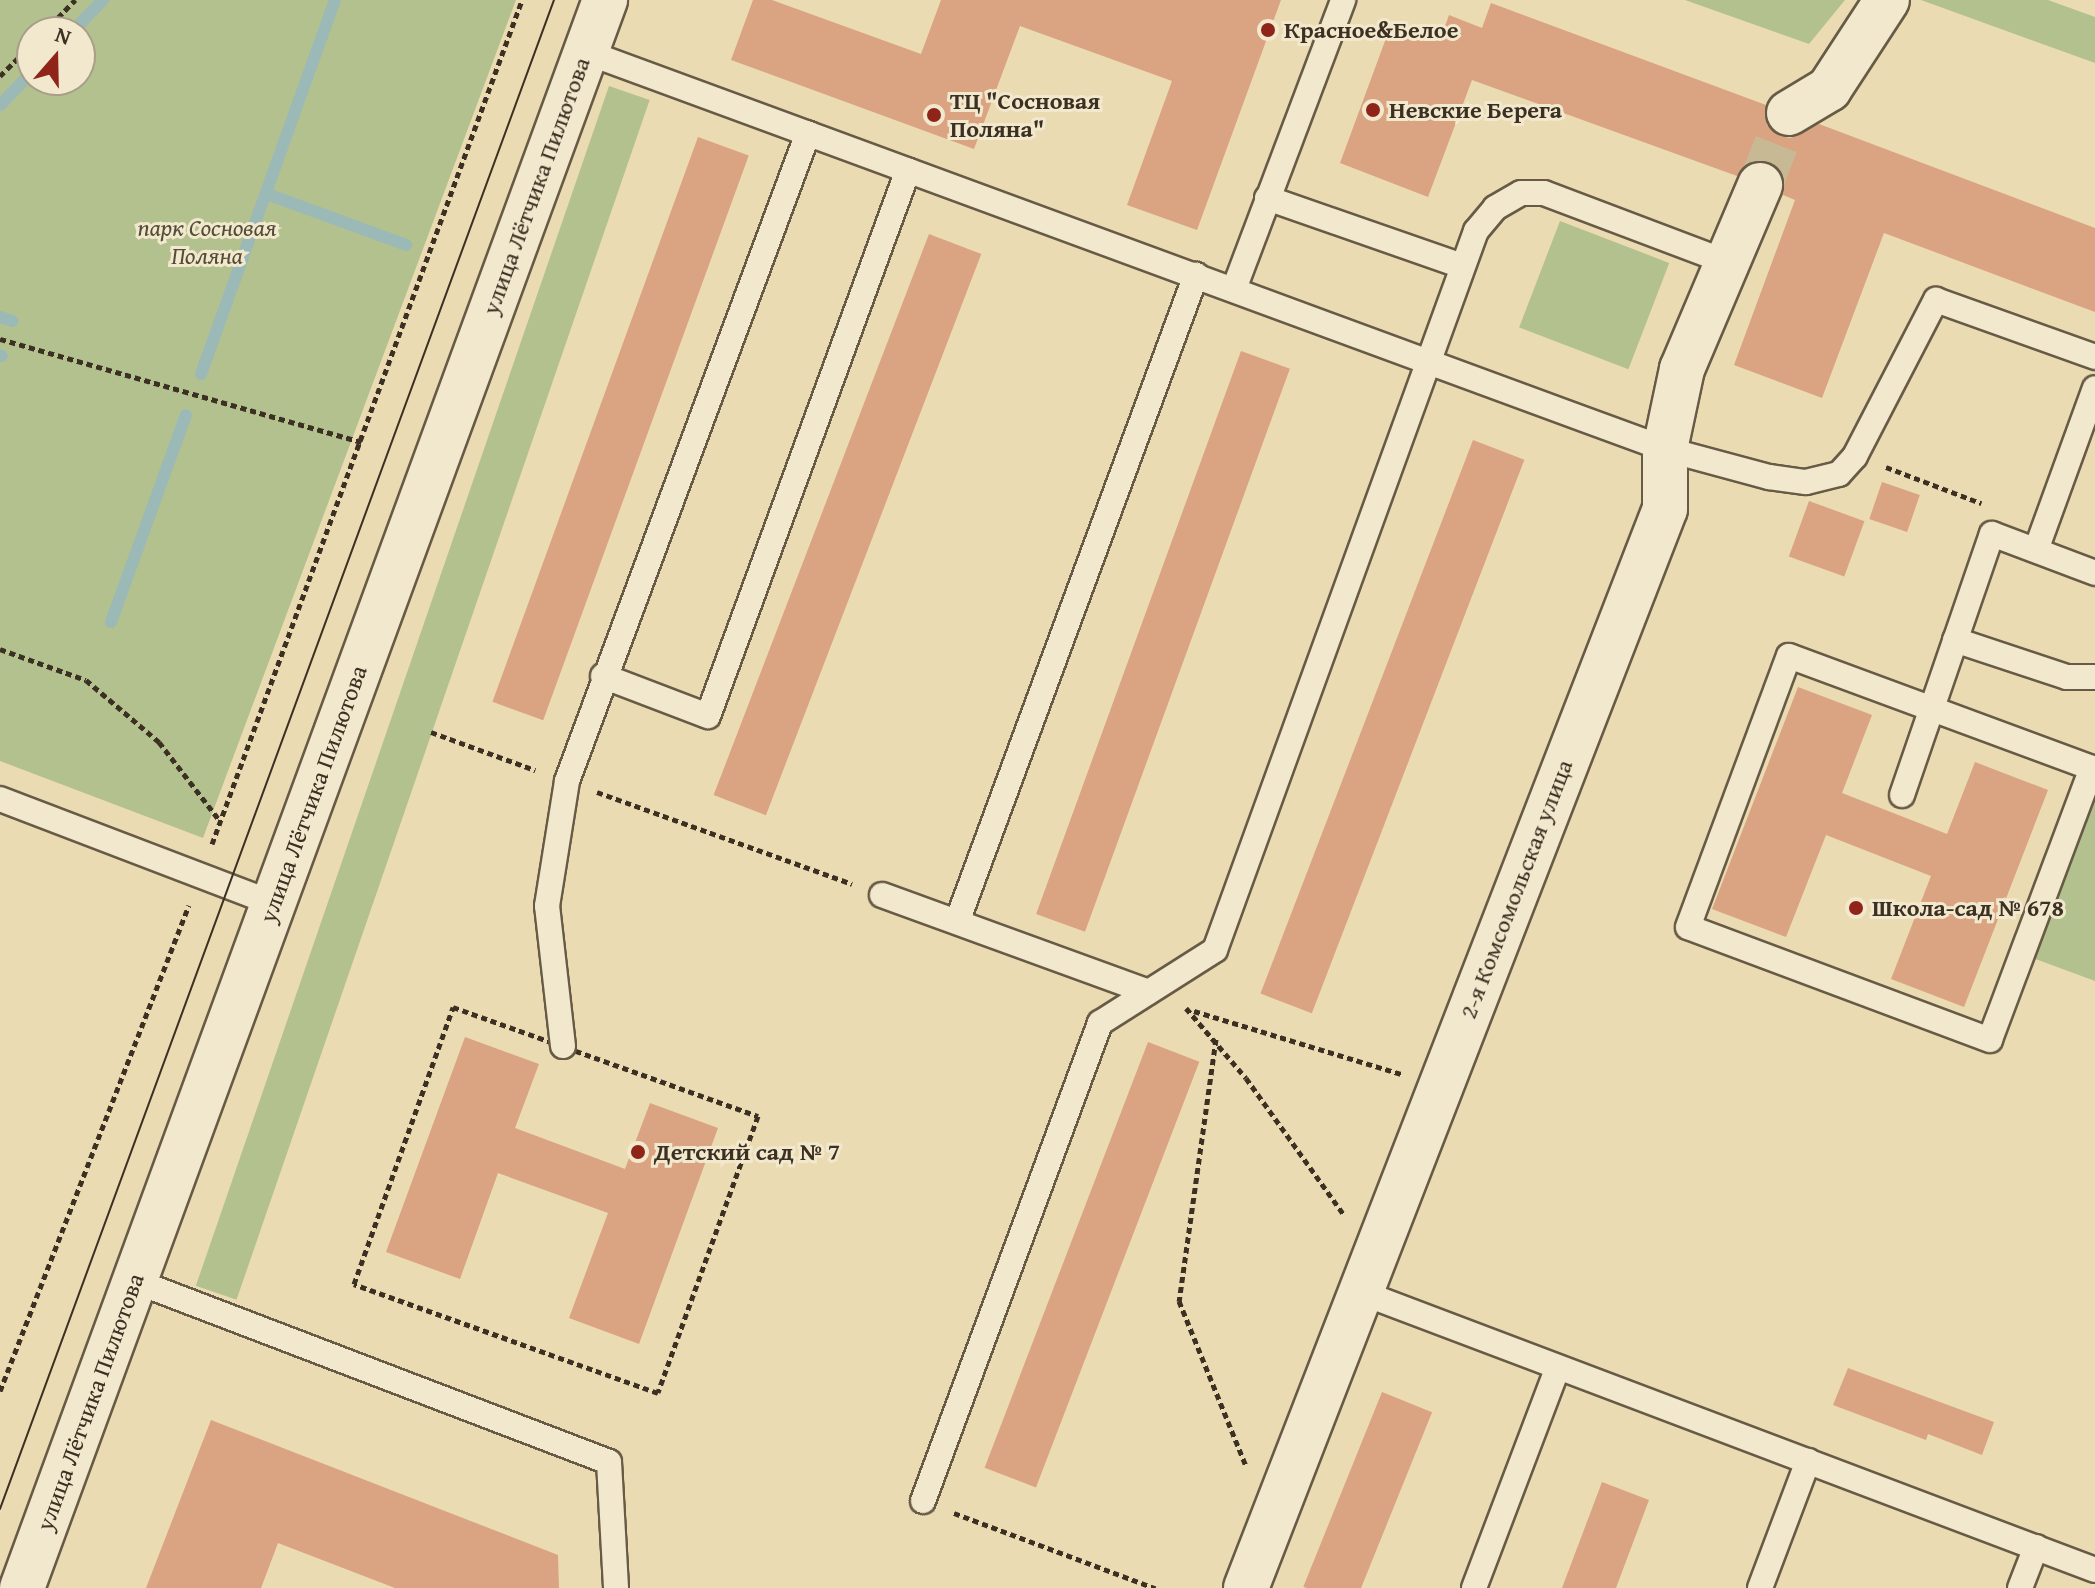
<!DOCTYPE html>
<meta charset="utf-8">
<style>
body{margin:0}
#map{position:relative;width:2095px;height:1588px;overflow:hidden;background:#ebdbb2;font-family:"Gentium Book Plus",serif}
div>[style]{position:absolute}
.green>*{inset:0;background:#b3c18f;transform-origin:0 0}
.stream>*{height:12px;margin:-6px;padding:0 6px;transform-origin:6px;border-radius:6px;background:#9bb9b6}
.building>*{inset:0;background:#daa381;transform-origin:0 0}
.street-tunnel>*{height:44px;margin-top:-22px;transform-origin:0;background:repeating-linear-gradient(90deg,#c8b995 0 44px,transparent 0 66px)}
.path>*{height:5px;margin-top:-2.5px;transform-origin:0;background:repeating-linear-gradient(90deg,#3b3022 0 6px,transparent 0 10px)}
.roads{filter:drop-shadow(2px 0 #675b46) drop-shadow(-2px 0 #675b46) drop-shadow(0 2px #675b46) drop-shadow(0 -2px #675b46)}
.lane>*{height:24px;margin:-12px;padding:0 12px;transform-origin:12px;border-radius:12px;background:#f2e8cd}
.street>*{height:44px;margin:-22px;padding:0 22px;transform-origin:22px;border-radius:22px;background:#f2e8cd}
.secondary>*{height:44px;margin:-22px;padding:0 22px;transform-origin:22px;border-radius:22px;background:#f2e8cd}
.tram>*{height:2px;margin:-1px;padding:0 1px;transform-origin:1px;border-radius:1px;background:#3b3022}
.dots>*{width:22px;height:22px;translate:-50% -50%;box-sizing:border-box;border:4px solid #f2e8cd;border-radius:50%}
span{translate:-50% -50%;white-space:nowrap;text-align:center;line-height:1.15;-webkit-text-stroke:6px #f2e8cd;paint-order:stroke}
.poi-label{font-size:24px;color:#3b3022;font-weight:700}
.left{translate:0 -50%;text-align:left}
.street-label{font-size:24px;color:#3b3022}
.park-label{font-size:24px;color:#534d38;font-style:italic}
.north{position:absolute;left:16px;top:16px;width:80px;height:80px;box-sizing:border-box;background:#f2e8cd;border:2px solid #a99e89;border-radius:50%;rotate:20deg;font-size:22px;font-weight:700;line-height:32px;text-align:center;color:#3b3022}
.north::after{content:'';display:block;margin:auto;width:28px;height:36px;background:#8f2418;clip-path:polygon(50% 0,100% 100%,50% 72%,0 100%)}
</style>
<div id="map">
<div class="green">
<div style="clip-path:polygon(evenodd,0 0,516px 0,203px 838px,0 761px,0 0,32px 32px,80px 32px,80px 80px,32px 80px,32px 32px)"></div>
<div style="clip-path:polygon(1685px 0,1845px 0,1809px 44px)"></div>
<div style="clip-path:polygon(1921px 0,2048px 0,2095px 17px,2095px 63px)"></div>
<div style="left:609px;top:86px;width:43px;height:1269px;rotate:19deg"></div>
<div style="left:1560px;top:221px;width:117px;height:114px;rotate:21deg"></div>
<div style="clip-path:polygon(2095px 782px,2095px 981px,2030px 957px)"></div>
</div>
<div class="stream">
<div style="left:72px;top:32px;width:45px;rotate:-45.9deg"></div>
<div style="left:0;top:105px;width:46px;rotate:-45.9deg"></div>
<div style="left:267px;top:194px;width:148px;rotate:20.1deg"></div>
<div style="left:0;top:317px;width:13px;rotate:18deg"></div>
<div style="left:0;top:355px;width:2px;rotate:27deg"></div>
<div style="left:201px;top:374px;width:397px;rotate:-70.3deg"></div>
<div style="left:111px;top:622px;width:220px;rotate:-70.1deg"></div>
</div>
<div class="building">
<div style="clip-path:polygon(753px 0,772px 0,921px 54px,941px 0,1281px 0,1197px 230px,1127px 205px,1172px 81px,1020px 26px,974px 149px,731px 60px)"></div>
<div style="clip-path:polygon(1491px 3px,1766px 105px,1767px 125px,1778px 135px,1790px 138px,1819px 124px,2095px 228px,2095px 312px,1884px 233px,1822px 398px,1734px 365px,1795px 200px,1783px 195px,1785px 181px,1770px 162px,1756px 160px,1737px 176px,1472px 80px,1428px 197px,1340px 163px,1392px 22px,1440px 40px,1449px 15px,1482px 28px)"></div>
<div style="left:698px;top:137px;width:54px;height:601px;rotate:20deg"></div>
<div style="left:929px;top:234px;width:56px;height:601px;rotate:21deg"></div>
<div style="left:1241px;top:351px;width:52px;height:599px;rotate:20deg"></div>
<div style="left:1473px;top:440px;width:55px;height:593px;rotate:21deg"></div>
<div style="left:1882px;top:482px;width:40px;height:39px;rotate:19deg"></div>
<div style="left:1809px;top:501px;width:59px;height:59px;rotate:20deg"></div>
<div style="clip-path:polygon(1798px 687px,1872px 715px,1842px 793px,1947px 834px,1975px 762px,2048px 790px,1964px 1007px,1891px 979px,1931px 876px,1826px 835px,1786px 937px,1712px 909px)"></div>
<div style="clip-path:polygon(465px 1037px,539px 1064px,515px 1128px,625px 1169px,650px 1103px,718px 1128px,639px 1344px,569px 1318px,608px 1213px,498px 1173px,460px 1279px,386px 1252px)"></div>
<div style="left:1148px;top:1042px;width:55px;height:456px;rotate:21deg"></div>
<div style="clip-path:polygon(1848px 1368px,1994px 1422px,1982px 1455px,1928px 1434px,1926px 1440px,1833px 1405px)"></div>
<div style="left:1382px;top:1392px;width:54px;height:210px;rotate:22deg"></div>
<div style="clip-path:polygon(211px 1420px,558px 1555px,559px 1588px,395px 1588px,278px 1543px,261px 1588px,146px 1588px)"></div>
<div style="clip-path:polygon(1602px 1482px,1649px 1500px,1616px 1588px,1562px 1588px)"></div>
</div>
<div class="street-tunnel">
<div style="left:1760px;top:185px;width:78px;rotate:-68.1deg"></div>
</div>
<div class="path">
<div style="left:44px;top:32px;width:45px;rotate:-45.9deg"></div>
<div style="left:0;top:76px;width:45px;rotate:-45deg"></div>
<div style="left:0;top:339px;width:376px;rotate:15.9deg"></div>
<div style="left:1886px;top:467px;width:102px;rotate:20.8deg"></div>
<div style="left:0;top:649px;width:91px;rotate:19.8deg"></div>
<div style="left:86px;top:680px;width:96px;rotate:40.3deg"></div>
<div style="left:159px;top:742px;width:100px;rotate:52.3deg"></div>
<div style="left:431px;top:732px;width:111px;rotate:20.1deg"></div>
<div style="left:597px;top:792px;width:271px;rotate:19.8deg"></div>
<div style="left:212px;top:844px;width:899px;rotate:-69.83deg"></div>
<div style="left:453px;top:1007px;width:324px;rotate:19.7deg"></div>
<div style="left:758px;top:1116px;width:294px;rotate:109.9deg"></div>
<div style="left:658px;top:1393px;width:323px;rotate:-160.3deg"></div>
<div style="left:354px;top:1284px;width:294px;rotate:-70.3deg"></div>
<div style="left:1186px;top:1008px;width:92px;rotate:49.4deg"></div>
<div style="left:1246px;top:1078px;width:168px;rotate:54.4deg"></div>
<div style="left:1194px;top:1011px;width:217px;rotate:16.9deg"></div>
<div style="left:1216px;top:1039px;width:265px;rotate:98deg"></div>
<div style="left:1179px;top:1301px;width:178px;rotate:67.9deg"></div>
<div style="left:0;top:1391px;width:521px;rotate:-68.75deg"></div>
<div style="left:954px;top:1513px;width:215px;rotate:20.5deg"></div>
</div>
<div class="roads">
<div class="lane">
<div style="left:586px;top:52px;width:1150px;rotate:20.2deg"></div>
<div style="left:1665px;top:449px;width:108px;rotate:15.1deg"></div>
<div style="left:1769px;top:477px;width:37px;rotate:8deg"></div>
<div style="left:1806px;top:482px;width:34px;rotate:-14deg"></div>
<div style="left:1839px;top:474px;width:24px;rotate:-48deg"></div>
<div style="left:1855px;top:456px;width:176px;rotate:-62.6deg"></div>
<div style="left:1936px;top:300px;width:169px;rotate:19.7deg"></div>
<div style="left:1267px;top:198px;width:207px;rotate:19.2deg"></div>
<div style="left:1234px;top:289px;width:309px;rotate:-69.3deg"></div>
<div style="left:2036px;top:550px;width:172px;rotate:-70deg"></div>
<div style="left:1955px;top:640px;width:118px;rotate:18.3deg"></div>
<div style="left:2067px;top:677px;width:28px"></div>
<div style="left:1789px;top:656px;width:323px;rotate:20.3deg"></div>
<div style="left:2092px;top:768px;width:290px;rotate:110.6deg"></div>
<div style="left:1990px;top:1040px;width:322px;rotate:-159.5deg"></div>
<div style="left:1688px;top:927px;width:289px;rotate:-69.6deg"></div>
<div style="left:603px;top:676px;width:112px;rotate:20.9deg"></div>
<div style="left:708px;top:716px;width:581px;rotate:-69.88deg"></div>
<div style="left:1902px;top:795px;width:276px;rotate:-71deg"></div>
<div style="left:1992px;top:534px;width:110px;rotate:20.7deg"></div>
<div style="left:0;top:799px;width:292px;rotate:20.9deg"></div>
<div style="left:882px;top:895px;width:283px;rotate:20deg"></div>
<div style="left:957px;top:922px;width:690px;rotate:-69.73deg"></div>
<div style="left:563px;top:1046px;width:141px;rotate:-96.5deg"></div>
<div style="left:547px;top:906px;width:127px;rotate:-80.9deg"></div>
<div style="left:567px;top:781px;width:691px;rotate:-69.6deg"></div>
<div style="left:135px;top:1281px;width:507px;rotate:20.9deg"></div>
<div style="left:609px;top:1462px;width:126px;rotate:86.8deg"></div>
<div style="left:1360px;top:1292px;width:786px;rotate:20.72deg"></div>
<div style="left:923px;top:1501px;width:510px;rotate:-69.68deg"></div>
<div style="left:1100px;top:1023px;width:136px;rotate:-32.4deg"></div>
<div style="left:1215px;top:950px;width:765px;rotate:-70.05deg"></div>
<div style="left:1476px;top:231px;width:30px;rotate:-50deg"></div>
<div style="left:1495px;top:208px;width:30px;rotate:-30deg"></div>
<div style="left:1521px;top:193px;width:23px"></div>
<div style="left:1544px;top:193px;width:192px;rotate:20.7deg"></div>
<div style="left:1474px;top:1588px;width:236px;rotate:-69.2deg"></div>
<div style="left:1760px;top:1588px;width:136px;rotate:-69.3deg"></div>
<div style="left:2020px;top:1588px;width:44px;rotate:-68.7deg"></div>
</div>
<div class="street">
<div style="left:1789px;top:113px;width:47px;rotate:-31deg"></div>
<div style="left:1829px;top:89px;width:106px;rotate:-56.9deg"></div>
<div style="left:1246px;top:1588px;width:1157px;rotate:-68.78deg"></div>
<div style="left:1665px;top:509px;width:60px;rotate:-90deg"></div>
<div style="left:1665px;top:449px;width:82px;rotate:-78deg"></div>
<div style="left:1682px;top:369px;width:200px;rotate:-67deg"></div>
</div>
<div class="secondary">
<div style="left:22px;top:1588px;width:1692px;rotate:-69.84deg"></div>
</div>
</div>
<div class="tram">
<div style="left:0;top:1509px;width:1607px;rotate:-69.84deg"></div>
</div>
<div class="dots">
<div style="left:1268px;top:30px;background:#8f2418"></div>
<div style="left:1373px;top:110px;background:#8f2418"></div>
<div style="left:934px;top:115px;background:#8f2418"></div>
<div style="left:1856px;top:908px;background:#8f2418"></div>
<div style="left:638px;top:1152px;background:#8f2418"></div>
</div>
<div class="poi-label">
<span class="left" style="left:1284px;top:30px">Красное&amp;Белое</span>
<span class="left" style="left:950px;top:115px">ТЦ "Сосновая<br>Поляна"</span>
<span class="left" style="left:1389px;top:110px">Невские Берега</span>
<span class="left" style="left:1872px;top:908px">Школа-сад № 678</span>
<span class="left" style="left:654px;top:1152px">Детский сад № 7</span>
</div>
<div class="street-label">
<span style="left:536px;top:186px;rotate:-70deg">улица Лётчика Пилютова</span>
<span style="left:313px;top:794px;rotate:-70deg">улица Лётчика Пилютова</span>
<span style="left:1516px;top:889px;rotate:-69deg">2-я Комсомольская улица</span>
<span style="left:90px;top:1402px;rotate:-70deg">улица Лётчика Пилютова</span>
</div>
<div class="park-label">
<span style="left:207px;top:242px">парк Сосновая<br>Поляна</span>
</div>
<div class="north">N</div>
</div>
